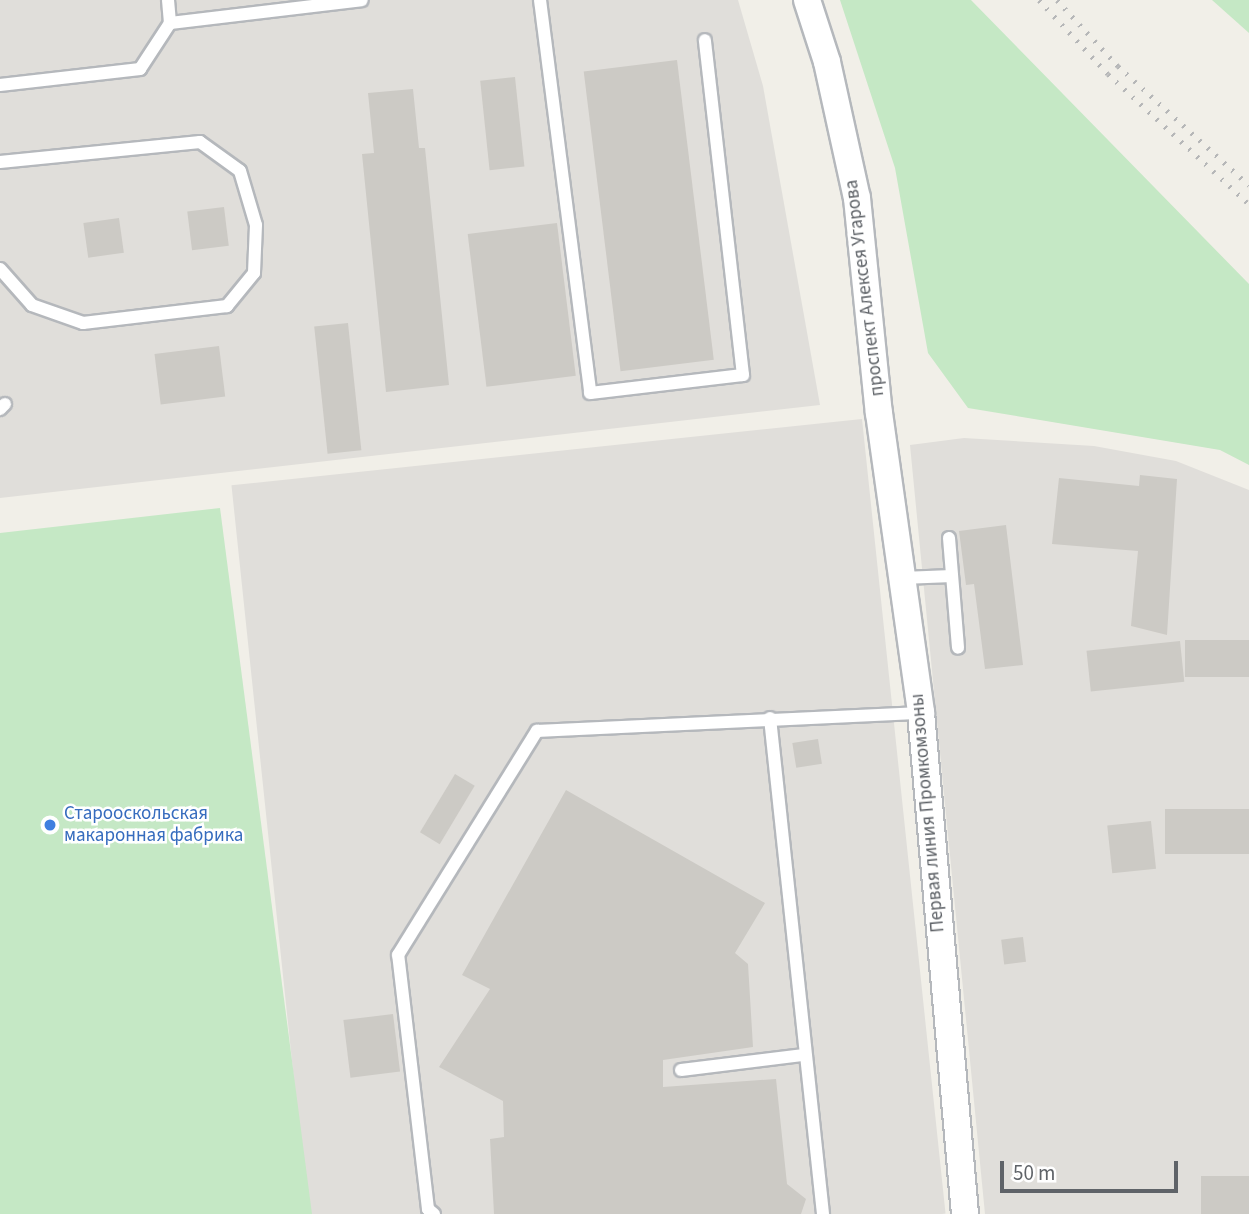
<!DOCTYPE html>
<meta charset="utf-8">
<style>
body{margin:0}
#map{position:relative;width:1249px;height:1214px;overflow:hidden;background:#f1efe8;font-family:"Source Sans 3",sans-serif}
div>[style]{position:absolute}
.industrial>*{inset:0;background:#e0deda;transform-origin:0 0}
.green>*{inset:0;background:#c5e8c5}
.building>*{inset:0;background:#cccac5;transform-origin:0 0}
.roads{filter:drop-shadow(2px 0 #b5b8bc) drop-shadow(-2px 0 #b5b8bc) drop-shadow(0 2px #b5b8bc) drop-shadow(0 -2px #b5b8bc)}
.service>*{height:12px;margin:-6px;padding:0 6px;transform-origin:6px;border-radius:6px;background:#fff}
.minor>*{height:26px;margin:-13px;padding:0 13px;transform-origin:13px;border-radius:13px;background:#fff}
.rail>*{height:5px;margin-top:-2.5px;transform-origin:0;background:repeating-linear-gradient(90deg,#b6b7b8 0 2px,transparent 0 11px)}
.dots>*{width:19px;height:19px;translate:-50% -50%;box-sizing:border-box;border:4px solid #fff;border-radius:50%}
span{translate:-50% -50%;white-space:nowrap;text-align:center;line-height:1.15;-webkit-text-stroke:5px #fff;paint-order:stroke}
.street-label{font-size:19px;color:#5f6368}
.shop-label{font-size:19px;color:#366cbe}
.left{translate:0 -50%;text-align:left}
.scale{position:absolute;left:1000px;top:1161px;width:178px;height:32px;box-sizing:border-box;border:4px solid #5f6368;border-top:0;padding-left:9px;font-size:21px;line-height:24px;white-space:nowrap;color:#5f6368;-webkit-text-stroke:5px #fff;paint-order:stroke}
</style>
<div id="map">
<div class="industrial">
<div style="clip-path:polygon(0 0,738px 0,763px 86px,820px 405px,0 498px)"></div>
<div style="left:862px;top:419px;width:799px;height:634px;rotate:84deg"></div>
<div style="clip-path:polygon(964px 438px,1094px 446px,1176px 461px,1249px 490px,1249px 1214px,985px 1214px,910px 445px)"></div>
</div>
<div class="green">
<div style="clip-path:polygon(840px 0,971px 0,1249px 284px,1249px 465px,1220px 450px,968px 408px,928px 353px,895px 168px)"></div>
<div style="clip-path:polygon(1212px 0,1249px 0,1249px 33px)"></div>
<div style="clip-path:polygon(220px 508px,312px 1214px,0 1214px,0 533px)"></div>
</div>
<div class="building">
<div style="left:677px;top:60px;width:302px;height:94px;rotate:83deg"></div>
<div style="left:515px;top:77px;width:90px;height:35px;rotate:84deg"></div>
<div style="clip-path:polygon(413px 89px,419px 148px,425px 148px,449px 385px,386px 392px,362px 154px,374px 153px,368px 93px)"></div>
<div style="left:224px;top:207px;width:39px;height:37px;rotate:83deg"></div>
<div style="left:119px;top:218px;width:35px;height:36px;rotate:82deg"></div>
<div style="left:557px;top:223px;width:154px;height:90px;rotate:83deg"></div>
<div style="left:348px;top:323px;width:128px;height:34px;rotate:84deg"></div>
<div style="left:219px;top:346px;width:51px;height:65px;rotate:83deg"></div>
<div style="clip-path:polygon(1140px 475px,1177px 479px,1167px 635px,1131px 626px,1138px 551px,1052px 544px,1059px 478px,1139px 486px)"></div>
<div style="clip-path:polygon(1006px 525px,1023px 665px,985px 669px,974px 584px,966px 585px,959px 531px)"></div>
<div style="left:1249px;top:640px;width:37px;height:64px;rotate:90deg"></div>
<div style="left:1180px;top:641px;width:41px;height:94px;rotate:84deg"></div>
<div style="left:818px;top:739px;width:25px;height:26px;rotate:81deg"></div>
<div style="left:455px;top:774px;width:23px;height:68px;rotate:31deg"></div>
<div style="clip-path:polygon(566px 790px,765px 903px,735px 953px,748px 964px,753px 1047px,663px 1060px,663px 1087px,776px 1079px,787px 1184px,806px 1199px,801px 1214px,494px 1214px,490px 1139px,504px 1137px,503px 1101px,439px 1067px,490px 989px,462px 975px)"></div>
<div style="left:1249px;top:809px;width:45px;height:84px;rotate:90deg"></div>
<div style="left:1151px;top:821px;width:48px;height:44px;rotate:84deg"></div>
<div style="left:1023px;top:937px;width:25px;height:22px;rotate:83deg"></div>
<div style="left:393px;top:1014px;width:58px;height:50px;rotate:83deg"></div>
<div style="left:1249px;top:1176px;width:38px;height:48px;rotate:90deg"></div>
</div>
<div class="roads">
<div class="service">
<div style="left:168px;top:0;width:23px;rotate:85deg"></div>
<div style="left:540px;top:0;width:396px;rotate:82.7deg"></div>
<div style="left:590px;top:393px;width:154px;rotate:-6.7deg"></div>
<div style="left:743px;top:375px;width:337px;rotate:-96.5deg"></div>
<div style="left:0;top:85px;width:141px;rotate:-6.5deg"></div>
<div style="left:140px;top:69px;width:55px;rotate:-56.9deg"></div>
<div style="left:170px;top:23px;width:193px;rotate:-6.8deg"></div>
<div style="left:0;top:162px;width:201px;rotate:-5.7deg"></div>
<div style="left:200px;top:142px;width:49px;rotate:35.9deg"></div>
<div style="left:240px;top:171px;width:56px;rotate:73.5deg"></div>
<div style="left:256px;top:225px;width:48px;rotate:92.4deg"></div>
<div style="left:254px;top:273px;width:43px;rotate:129.3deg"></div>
<div style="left:227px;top:306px;width:145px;rotate:173.3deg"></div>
<div style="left:83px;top:323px;width:54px;rotate:-160.6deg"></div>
<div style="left:32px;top:305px;width:48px;rotate:-131.6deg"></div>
<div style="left:0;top:409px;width:7px;rotate:-45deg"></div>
<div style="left:949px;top:538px;width:110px;rotate:85.3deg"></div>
<div style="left:902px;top:578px;width:50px;rotate:-2.3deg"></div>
<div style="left:770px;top:718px;width:499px;rotate:83.9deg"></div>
<div style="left:681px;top:1070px;width:124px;rotate:-7deg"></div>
<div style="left:434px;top:1214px;width:8px;rotate:-140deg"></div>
<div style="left:428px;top:1209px;width:256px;rotate:-96.7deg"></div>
<div style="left:398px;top:955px;width:264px;rotate:-58.2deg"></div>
<div style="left:537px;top:731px;width:384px;rotate:-2.7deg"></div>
</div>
<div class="minor">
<div style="left:807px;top:0;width:65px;rotate:72.1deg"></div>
<div style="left:827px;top:62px;width:139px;rotate:77.6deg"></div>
<div style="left:857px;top:198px;width:216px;rotate:84.2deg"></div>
<div style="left:879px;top:413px;width:303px;rotate:82deg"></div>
<div style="left:921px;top:713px;width:503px;rotate:84.98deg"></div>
</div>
</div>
<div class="rail">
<div style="left:1039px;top:0;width:101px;rotate:47deg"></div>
<div style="left:1108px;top:74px;width:192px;rotate:42.7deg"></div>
<div style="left:1057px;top:0;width:90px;rotate:47.3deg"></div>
<div style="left:1118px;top:66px;width:177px;rotate:42.3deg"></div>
</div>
<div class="dots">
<div style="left:50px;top:825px;background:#3f7fe0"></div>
</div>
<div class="street-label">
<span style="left:865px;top:288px;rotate:-97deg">проспект Алексея Угарова</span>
<span style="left:928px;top:813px;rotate:-95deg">Первая линия Промкомзоны</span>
</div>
<div class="shop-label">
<span class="left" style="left:64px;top:825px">Старооскольская<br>макаронная фабрика</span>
</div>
<div class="scale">50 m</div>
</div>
